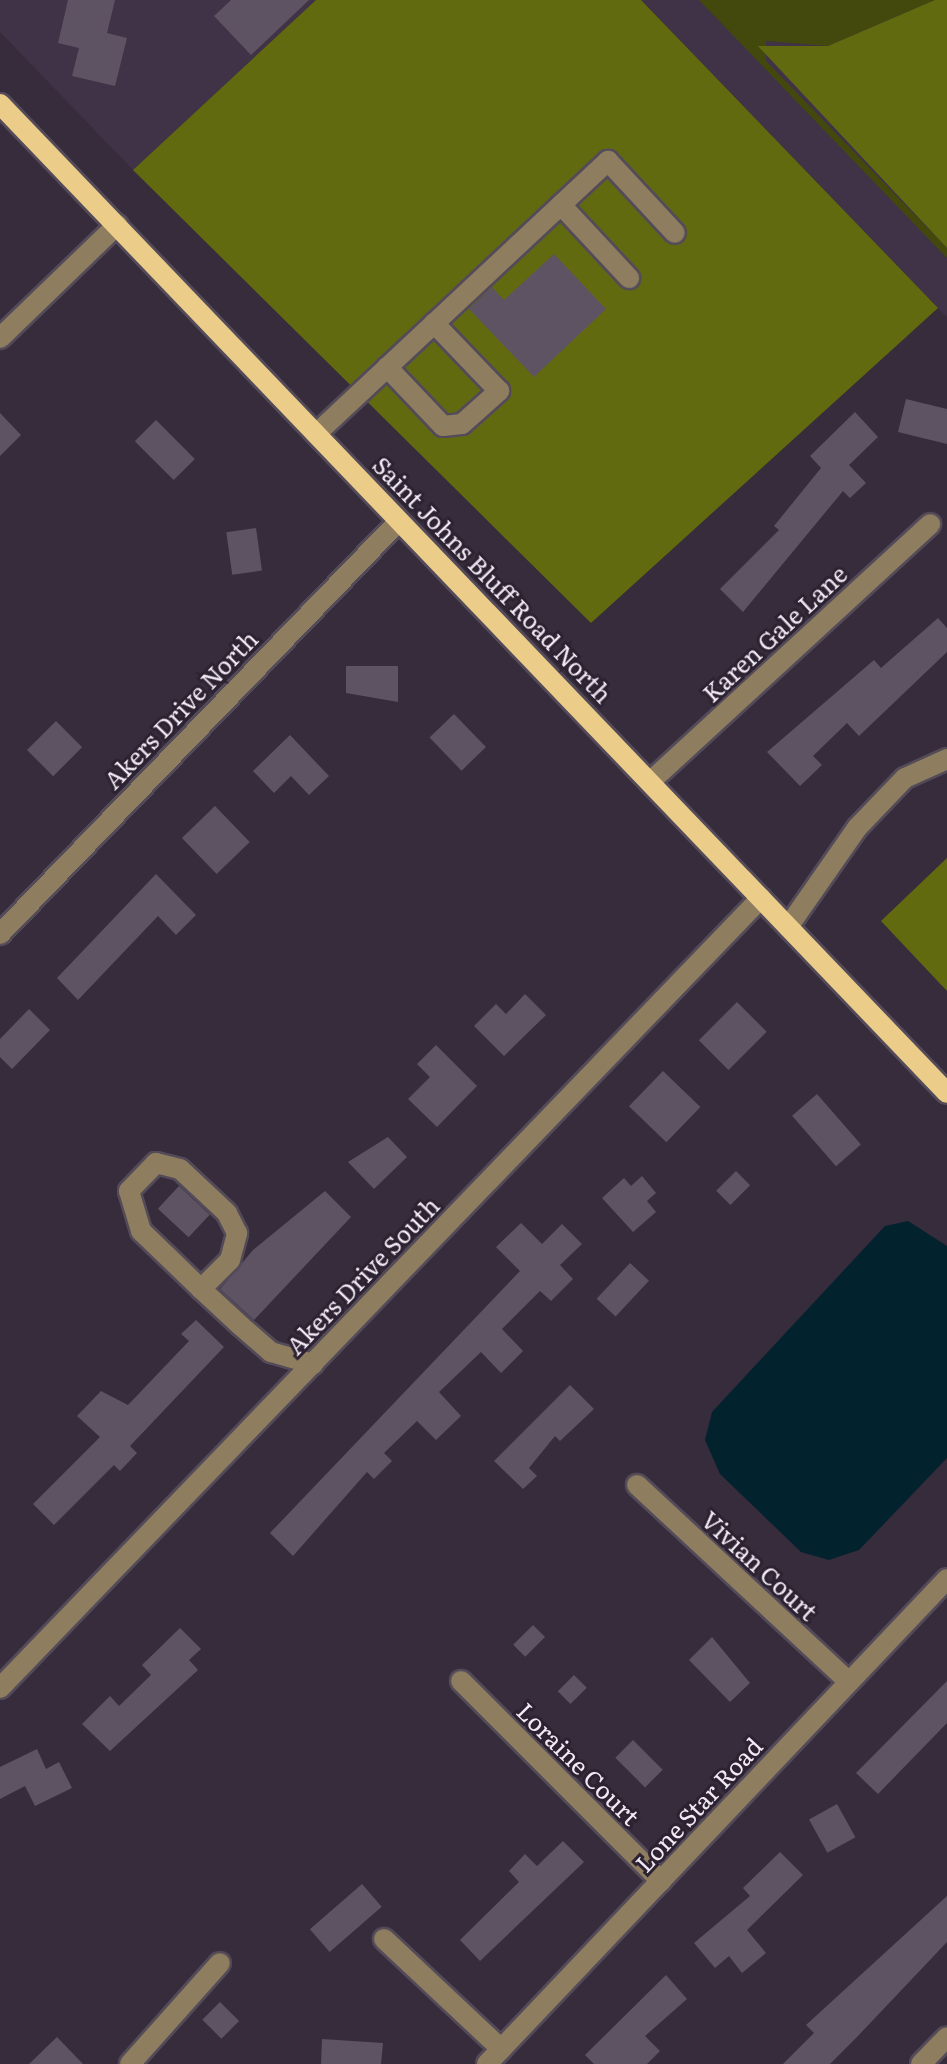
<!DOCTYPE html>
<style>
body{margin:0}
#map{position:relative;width:947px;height:2064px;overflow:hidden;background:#362c3b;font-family:Literata,serif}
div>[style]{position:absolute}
.built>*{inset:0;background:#403247}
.green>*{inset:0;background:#43490d}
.forest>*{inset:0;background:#626a10}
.water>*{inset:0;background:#02222e}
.building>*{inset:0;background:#5e5363;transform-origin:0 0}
.roads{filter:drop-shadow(2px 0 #544b59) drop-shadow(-2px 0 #544b59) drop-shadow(0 2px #544b59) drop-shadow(0 -2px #544b59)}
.minor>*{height:20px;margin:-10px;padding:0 10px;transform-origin:10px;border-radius:10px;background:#8e7e5f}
.major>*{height:20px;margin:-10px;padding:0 10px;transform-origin:10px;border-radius:10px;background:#eccc89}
span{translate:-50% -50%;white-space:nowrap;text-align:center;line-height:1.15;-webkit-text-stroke:6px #2c2231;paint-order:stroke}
.street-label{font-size:24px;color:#f2ebf5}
</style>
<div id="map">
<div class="built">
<div style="clip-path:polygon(0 0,316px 0,133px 170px,0 32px)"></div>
<div style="clip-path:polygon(641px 0,947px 0,947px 317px,938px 308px)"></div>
</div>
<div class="green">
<div style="clip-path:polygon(699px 0,935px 0,828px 46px,766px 41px,766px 61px,947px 248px,947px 258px)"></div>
</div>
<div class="forest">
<div style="clip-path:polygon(316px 0,641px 0,938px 308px,591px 623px,133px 170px)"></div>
<div style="clip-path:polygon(935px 0,947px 0,947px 248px,758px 46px,828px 46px)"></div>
<div style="clip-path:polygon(947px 858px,947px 991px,881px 921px)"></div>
</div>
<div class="water">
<div style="clip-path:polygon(908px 1221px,947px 1246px,947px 1458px,859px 1550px,829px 1560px,801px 1552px,720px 1474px,705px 1440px,712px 1412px,885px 1226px)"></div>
</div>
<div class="building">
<div style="clip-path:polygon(68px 0,115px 0,107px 33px,127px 38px,115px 86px,72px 76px,79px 48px,58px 43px)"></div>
<div style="clip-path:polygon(231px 0,309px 0,251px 55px,214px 16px)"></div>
<div style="clip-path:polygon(554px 254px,606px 309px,534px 377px,469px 309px,492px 287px,504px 300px)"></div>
<div style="clip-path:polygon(906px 399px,947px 409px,947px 444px,898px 432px)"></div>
<div style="clip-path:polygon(855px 412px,878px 437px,849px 465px,866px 483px,850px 498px,843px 491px,743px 612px,720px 589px,779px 530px,774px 526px,821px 468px,810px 456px)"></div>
<div style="clip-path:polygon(0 413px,21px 435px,0 456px)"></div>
<div style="left:156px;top:420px;width:55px;height:30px;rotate:45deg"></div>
<div style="left:256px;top:528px;width:43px;height:30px;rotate:82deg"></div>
<div style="clip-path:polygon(938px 618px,947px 628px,947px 652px,859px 736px,847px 723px,813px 756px,822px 765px,800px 786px,767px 752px,874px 660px,881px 668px)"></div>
<div style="clip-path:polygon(346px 666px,398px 666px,398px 702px,346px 693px)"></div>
<div style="left:454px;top:714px;width:46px;height:34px;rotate:46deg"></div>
<div style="left:56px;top:721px;width:37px;height:41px;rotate:45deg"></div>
<div style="clip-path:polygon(290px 735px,329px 776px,309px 795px,291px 776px,274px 793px,253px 771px)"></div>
<div style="left:215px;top:806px;width:50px;height:46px;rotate:46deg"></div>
<div style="clip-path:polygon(156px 874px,196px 915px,176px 935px,158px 916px,78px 1000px,57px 978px)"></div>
<div style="clip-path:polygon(525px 994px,546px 1015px,504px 1056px,474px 1026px,496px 1004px,506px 1014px)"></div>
<div style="left:737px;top:1002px;width:42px;height:54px;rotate:45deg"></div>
<div style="clip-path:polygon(29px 1009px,50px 1030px,12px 1069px,0 1057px,0 1039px)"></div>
<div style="clip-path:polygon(436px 1045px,477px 1086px,437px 1127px,408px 1099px,430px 1077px,417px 1064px)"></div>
<div style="left:663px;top:1071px;width:52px;height:49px;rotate:44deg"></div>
<div style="left:817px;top:1094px;width:67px;height:33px;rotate:49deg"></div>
<div style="clip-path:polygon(388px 1137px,407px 1157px,374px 1189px,348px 1162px)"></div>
<div style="left:736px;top:1171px;width:20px;height:28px;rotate:45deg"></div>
<div style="clip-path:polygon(642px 1176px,656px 1193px,647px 1201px,656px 1212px,633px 1232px,602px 1198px,624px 1178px,631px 1186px)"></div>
<div style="left:179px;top:1186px;width:42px;height:31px;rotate:43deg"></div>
<div style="clip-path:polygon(325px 1191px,351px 1217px,254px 1320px,220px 1289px,253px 1250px)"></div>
<div style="clip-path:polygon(521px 1223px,542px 1244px,562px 1224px,582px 1244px,560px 1265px,573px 1279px,551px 1301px,540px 1291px,502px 1329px,523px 1351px,501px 1373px,481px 1352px,439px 1392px,461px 1416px,436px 1440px,417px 1421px,384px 1453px,392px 1461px,374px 1479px,367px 1472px,293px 1556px,270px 1533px,520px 1271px,496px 1247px)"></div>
<div style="left:630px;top:1263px;width:26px;height:49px;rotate:43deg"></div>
<div style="clip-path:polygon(196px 1320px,224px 1347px,130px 1446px,137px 1453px,120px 1471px,114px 1465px,54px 1525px,33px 1504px,100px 1437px,77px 1416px,101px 1391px,128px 1405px,189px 1341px,181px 1334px)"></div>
<div style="clip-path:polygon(570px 1385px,594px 1409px,560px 1441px,555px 1436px,529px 1468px,537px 1476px,523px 1489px,494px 1461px)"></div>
<div style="left:533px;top:1625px;width:17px;height:28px;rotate:45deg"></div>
<div style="clip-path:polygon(180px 1628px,201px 1649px,189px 1660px,198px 1670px,110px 1751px,82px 1724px,110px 1696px,119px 1706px,151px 1675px,142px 1665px)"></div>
<div style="clip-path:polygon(712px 1637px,750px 1683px,730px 1702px,689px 1660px)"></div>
<div style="left:574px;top:1675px;width:18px;height:23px;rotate:45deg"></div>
<div style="clip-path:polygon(947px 1681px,947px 1723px,878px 1794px,856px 1773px)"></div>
<div style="left:633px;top:1740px;width:42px;height:25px;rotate:45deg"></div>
<div style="clip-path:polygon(37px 1749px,46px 1769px,59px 1762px,72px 1788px,35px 1806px,25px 1786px,0 1799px,0 1767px)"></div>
<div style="left:837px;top:1804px;width:38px;height:32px;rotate:61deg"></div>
<div style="clip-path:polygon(563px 1841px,584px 1862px,480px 1961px,460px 1940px,519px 1882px,509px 1871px,525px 1854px,537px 1866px)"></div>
<div style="clip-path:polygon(780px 1852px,803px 1875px,747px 1930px,766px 1953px,742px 1973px,729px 1956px,715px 1968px,694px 1943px,750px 1896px,743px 1888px)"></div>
<div style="left:362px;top:1884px;width:30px;height:69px;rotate:49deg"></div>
<div style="clip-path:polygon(947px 1896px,947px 1942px,857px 2037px,830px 2064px,783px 2064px,814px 2033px,806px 2025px)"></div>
<div style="clip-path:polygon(666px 1975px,687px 1999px,645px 2036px,660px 2051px,647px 2064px,594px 2064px,585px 2055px)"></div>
<div style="left:220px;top:2002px;width:27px;height:25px;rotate:45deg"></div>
<div style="clip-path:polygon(57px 2037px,83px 2064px,29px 2064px)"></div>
<div style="clip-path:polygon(322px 2039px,383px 2043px,381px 2064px,321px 2064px)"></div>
</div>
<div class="roads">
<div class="minor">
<div style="left:561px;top:205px;width:100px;rotate:47deg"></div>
<div style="left:0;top:338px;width:163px;rotate:-44deg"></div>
<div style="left:387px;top:367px;width:81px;rotate:46.5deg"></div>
<div style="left:443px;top:426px;width:19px;rotate:-6deg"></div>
<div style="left:462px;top:424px;width:50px;rotate:-41.7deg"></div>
<div style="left:499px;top:391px;width:94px;rotate:-133.7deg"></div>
<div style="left:316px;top:434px;width:400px;rotate:-43.1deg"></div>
<div style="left:608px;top:161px;width:98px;rotate:47.1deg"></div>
<div style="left:652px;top:780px;width:378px;rotate:-42.6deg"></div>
<div style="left:788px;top:927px;width:121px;rotate:-55.1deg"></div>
<div style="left:857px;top:828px;width:69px;rotate:-46.2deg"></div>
<div style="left:905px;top:778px;width:46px;rotate:-24.3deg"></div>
<div style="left:0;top:934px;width:574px;rotate:-45.99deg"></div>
<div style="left:201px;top:1289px;width:41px;rotate:-45deg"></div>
<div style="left:230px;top:1260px;width:28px;rotate:-75deg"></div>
<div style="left:237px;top:1233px;width:22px;rotate:-117deg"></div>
<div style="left:227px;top:1213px;width:64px;rotate:-136.9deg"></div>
<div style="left:180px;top:1169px;width:25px;rotate:-166deg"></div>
<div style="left:156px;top:1163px;width:39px;rotate:134deg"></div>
<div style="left:129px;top:1191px;width:42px;rotate:73.3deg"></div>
<div style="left:141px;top:1231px;width:83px;rotate:44deg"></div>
<div style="left:201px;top:1289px;width:54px;rotate:42.8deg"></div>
<div style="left:241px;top:1326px;width:40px;rotate:41deg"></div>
<div style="left:271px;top:1352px;width:44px;rotate:15.9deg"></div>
<div style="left:637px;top:1485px;width:289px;rotate:42.9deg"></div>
<div style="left:461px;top:1681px;width:283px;rotate:45deg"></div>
<div style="left:0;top:1688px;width:1097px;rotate:-46.07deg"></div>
<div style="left:384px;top:1939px;width:161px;rotate:43.2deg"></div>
<div style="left:130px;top:2064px;width:135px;rotate:-48.3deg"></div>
<div style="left:487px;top:2064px;width:668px;rotate:-46.52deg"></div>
<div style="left:921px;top:2064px;width:37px;rotate:-46deg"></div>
</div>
<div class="major">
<div style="left:0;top:104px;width:1369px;rotate:46.24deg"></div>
</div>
</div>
<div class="street-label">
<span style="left:493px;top:579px;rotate:46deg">Saint Johns Bluff Road North</span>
<span style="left:774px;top:633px;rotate:-43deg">Karen Gale Lane</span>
<span style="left:180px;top:709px;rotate:-46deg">Akers Drive North</span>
<span style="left:362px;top:1275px;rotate:-46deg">Akers Drive South</span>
<span style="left:760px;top:1565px;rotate:43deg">Vivian Court</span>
<span style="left:579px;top:1763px;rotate:45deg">Loraine Court</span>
<span style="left:698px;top:1804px;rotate:-47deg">Lone Star Road</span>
</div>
</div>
